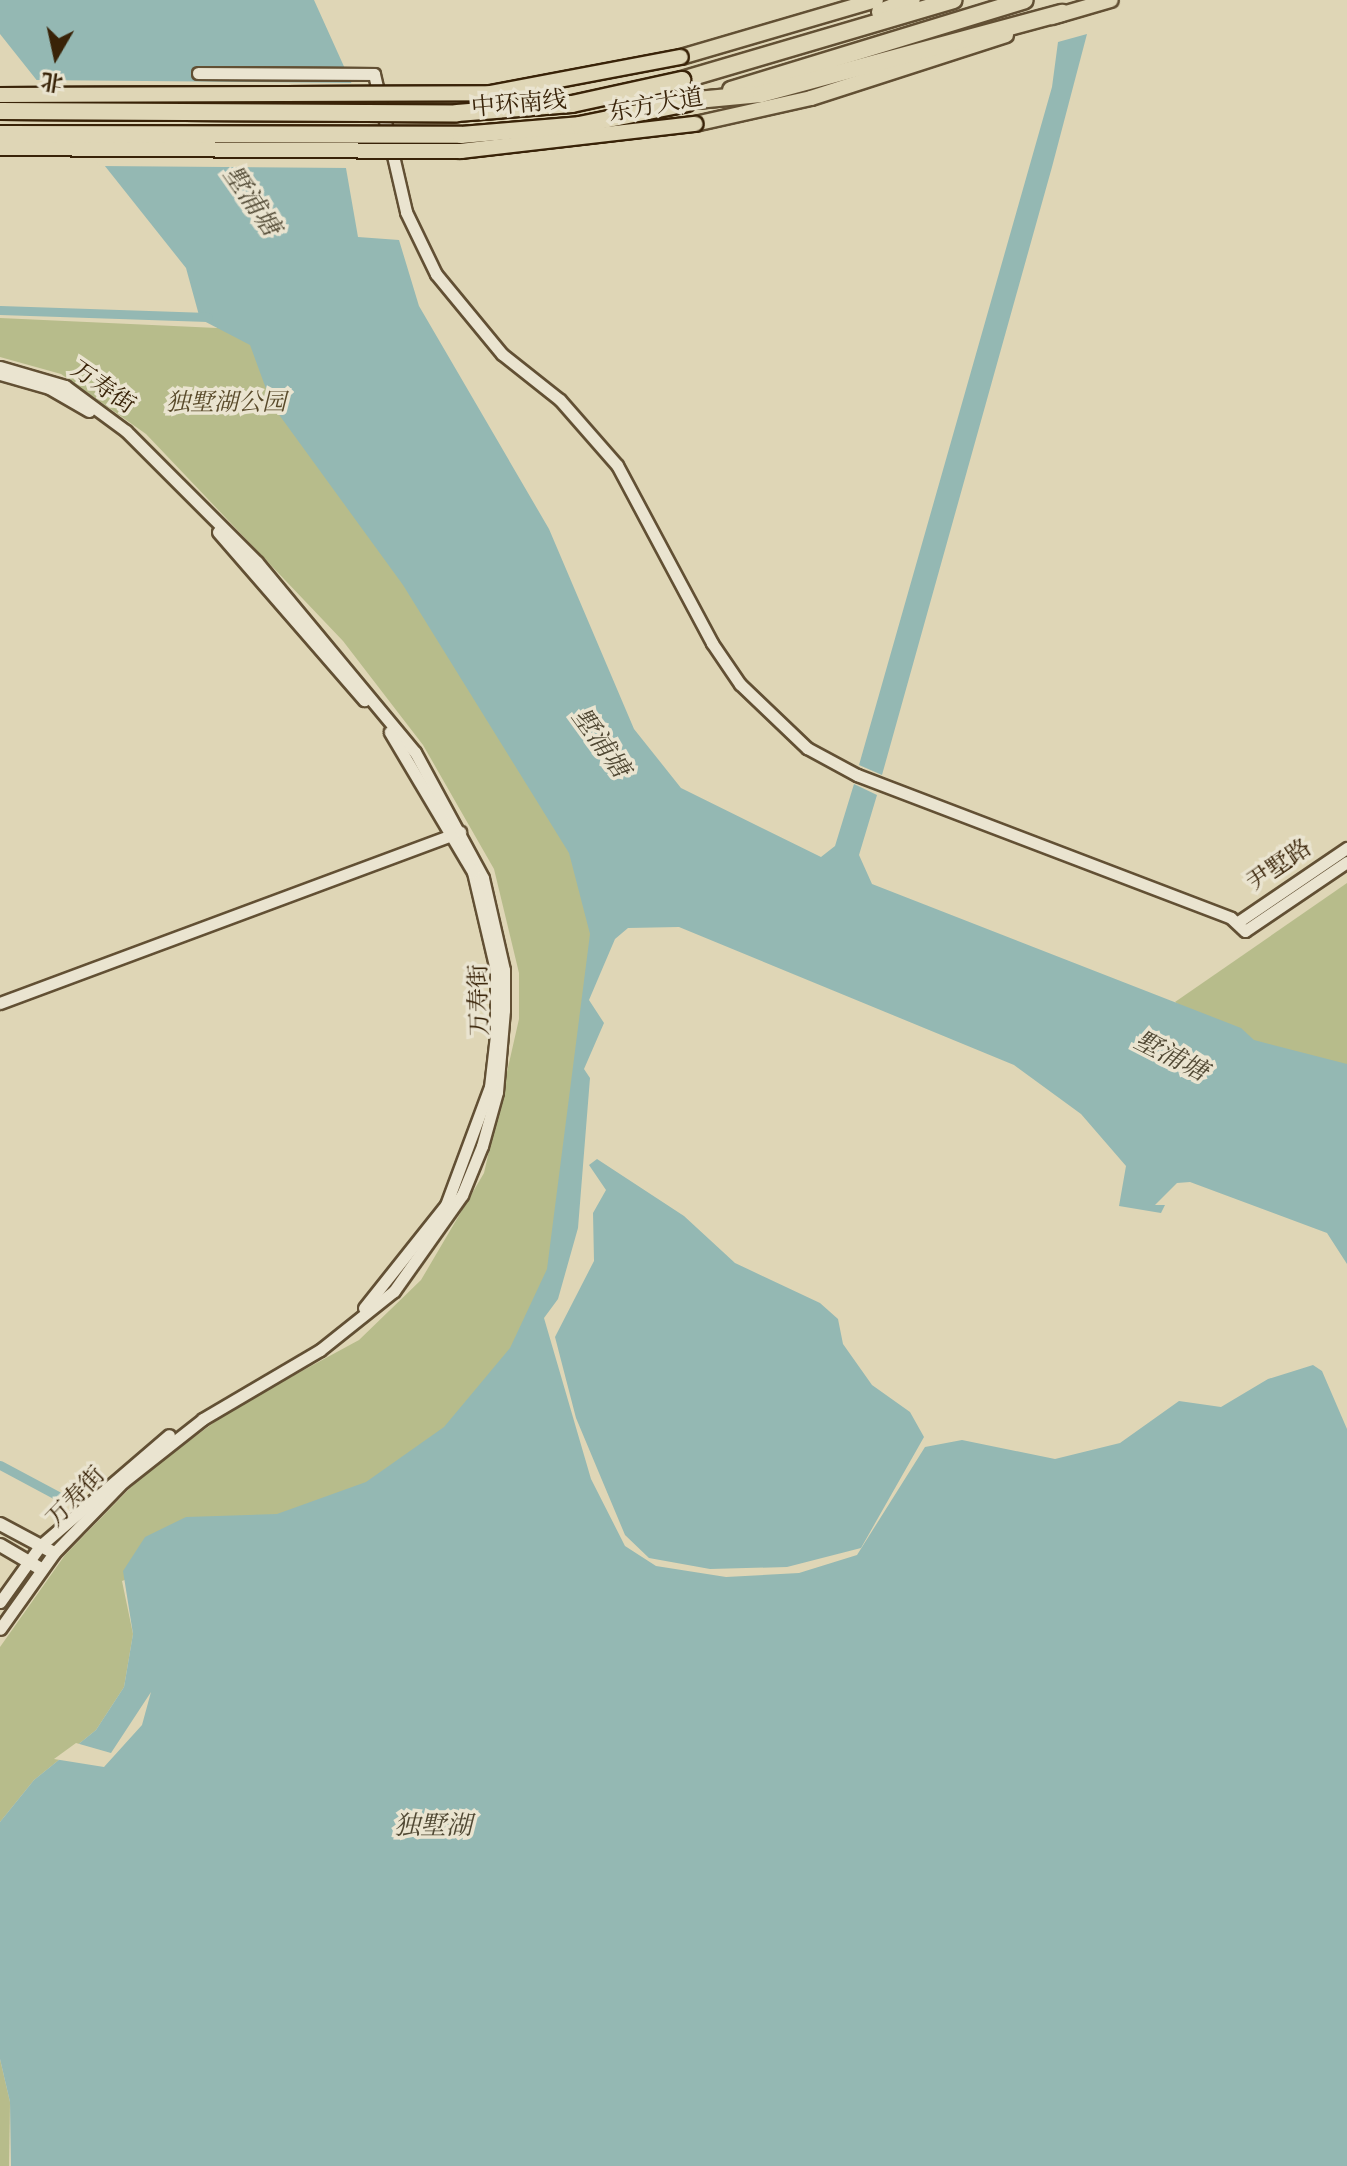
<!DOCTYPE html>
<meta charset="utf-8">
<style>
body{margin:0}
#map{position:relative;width:1347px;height:2166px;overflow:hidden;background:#dfd6b6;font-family:Vollkorn,"Noto Serif SC",serif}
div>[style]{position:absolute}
.green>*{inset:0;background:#b7bc8b}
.water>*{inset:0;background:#94b8b3}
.pier>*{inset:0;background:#dfd6b6}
.canal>*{height:9px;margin:-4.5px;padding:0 4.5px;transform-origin:4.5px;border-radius:4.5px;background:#94b8b3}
.roads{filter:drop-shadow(2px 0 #625034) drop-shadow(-2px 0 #625034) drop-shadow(0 2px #625034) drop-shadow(0 -2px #625034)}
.tertiary>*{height:11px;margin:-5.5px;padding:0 5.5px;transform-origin:5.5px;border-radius:5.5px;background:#eae4d0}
.secondary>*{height:12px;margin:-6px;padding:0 6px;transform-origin:6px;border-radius:6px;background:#eae4d0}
.primary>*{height:14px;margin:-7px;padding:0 7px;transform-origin:7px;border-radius:7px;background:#dfd6b6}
.trunk>*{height:16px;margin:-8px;padding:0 8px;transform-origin:8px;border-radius:8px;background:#dfd6b6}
.bridges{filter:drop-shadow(2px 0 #392308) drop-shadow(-2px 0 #392308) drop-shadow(0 2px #392308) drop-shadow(0 -2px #392308)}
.primary-bridge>*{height:14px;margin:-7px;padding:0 7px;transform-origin:7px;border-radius:7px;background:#dfd6b6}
.trunk-bridge>*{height:16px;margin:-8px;padding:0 8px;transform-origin:8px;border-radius:8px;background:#dfd6b6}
span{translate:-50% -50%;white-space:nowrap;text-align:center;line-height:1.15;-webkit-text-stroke:7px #eae4d0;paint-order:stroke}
.street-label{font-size:24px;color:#392308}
.park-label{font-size:24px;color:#584929;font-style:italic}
.water-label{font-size:26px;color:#504833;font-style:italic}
.north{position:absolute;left:16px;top:16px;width:80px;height:80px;-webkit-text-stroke:6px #eae4d0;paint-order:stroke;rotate:189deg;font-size:22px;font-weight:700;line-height:32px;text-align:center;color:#392308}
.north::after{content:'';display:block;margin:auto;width:28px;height:36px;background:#392308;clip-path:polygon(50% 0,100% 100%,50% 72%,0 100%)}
</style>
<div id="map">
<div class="green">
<div style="clip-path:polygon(0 318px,217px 328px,245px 323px,607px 902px,586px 979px,567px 1174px,545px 1286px,501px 1369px,428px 1448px,375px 1483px,122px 1581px,133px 1634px,124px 1687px,96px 1730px,34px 1780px,0 1822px,0 1647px,65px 1555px,141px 1477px,232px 1409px,359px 1340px,421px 1280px,484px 1173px,519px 1019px,519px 973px,494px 869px,423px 745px,343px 641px,146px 434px,61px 374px,0 357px)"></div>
<div style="clip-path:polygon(1347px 883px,1347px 1080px,1202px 1021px,1175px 1002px)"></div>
<div style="clip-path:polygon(0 2059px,10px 2102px,9px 2166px,0 2166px)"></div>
</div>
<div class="water">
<div style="clip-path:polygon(0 0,314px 0,360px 102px,309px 99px,308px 138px,343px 151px,358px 237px,399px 240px,419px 306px,549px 529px,634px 729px,681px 788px,821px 857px,835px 846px,854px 784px,877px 795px,859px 855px,872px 884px,1241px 1028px,1254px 1040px,1347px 1064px,1347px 1264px,1327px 1233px,1190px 1182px,1177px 1183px,1155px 1205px,1165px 1205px,1161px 1213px,1119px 1206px,1126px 1166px,1081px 1114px,1014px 1065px,679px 927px,628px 928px,615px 939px,589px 1000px,604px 1023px,584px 1069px,590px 1078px,578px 1228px,558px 1299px,544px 1318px,591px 1479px,625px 1546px,656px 1566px,726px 1577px,799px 1573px,857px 1555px,925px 1447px,962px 1440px,1055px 1459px,1120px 1443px,1179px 1401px,1221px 1407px,1268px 1379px,1313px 1365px,1322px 1371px,1347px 1429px,1347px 2166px,11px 2166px,10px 2102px,0 2059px,0 1822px,34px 1780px,96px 1730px,124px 1687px,133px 1634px,123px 1571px,145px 1537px,186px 1517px,277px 1514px,366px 1482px,444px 1427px,510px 1348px,547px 1269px,590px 934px,569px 853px,403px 585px,272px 405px,250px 345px,200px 319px,186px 268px,0 34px)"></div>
<div style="clip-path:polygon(1087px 34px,1052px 167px,882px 775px,859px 765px,1052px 87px,1058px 42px)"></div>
<div style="clip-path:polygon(597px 1159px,684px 1216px,735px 1263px,820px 1303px,838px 1319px,843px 1344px,872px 1385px,910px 1412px,924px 1437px,861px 1548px,787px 1567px,710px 1569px,649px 1558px,625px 1535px,576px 1418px,555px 1337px,594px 1261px,593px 1213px,606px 1190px,589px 1165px)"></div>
</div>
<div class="pier">
<div style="clip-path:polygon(32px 80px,355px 83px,363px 102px,312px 103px,312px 136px,344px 147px,350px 168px,100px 166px)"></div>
<div style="clip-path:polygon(151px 1692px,142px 1725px,104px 1767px,54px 1759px,76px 1743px,111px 1753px)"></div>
</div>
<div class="canal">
<div style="left:0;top:310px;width:208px;rotate:1.9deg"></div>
<div style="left:0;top:1465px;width:68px;rotate:28.1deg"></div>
</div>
<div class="roads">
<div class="tertiary">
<div style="left:198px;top:73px;width:176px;rotate:0.3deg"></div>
<div style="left:374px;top:74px;width:142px;rotate:76.9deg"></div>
<div style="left:406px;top:212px;width:69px;rotate:64.2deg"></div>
<div style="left:436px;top:274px;width:104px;rotate:50.5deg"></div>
<div style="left:502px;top:354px;width:74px;rotate:38.4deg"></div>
<div style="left:560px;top:400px;width:86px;rotate:48.8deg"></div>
<div style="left:617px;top:465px;width:202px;rotate:61.9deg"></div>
<div style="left:712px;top:643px;width:50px;rotate:55.7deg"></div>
<div style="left:740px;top:684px;width:93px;rotate:43.7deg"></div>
<div style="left:807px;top:748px;width:57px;rotate:28.4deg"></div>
<div style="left:857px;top:775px;width:400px;rotate:20.9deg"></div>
<div style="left:1231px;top:918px;width:19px;rotate:43deg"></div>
<div style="left:1245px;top:931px;width:123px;rotate:-34.1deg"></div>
<div style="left:0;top:367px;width:68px;rotate:16.3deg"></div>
<div style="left:65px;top:386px;width:76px;rotate:36.4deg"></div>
<div style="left:126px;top:431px;width:185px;rotate:45deg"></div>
<div style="left:257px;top:562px;width:247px;rotate:50.3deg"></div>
<div style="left:415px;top:752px;width:143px;rotate:61.6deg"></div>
<div style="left:483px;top:878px;width:94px;rotate:77.1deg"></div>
<div style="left:504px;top:970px;width:40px;rotate:90deg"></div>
<div style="left:504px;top:1010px;width:82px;rotate:94.9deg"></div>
<div style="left:497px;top:1092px;width:56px;rotate:105.5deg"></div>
<div style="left:482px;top:1146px;width:53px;rotate:112.2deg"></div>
<div style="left:462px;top:1195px;width:118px;rotate:125.3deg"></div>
<div style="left:394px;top:1291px;width:95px;rotate:141.4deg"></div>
<div style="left:320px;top:1350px;width:136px;rotate:149.5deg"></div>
<div style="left:203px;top:1419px;width:102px;rotate:141.8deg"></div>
<div style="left:123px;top:1482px;width:99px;rotate:134.2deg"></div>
<div style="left:54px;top:1553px;width:93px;rotate:125.4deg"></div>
<div style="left:0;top:374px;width:51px;rotate:15.9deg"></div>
<div style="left:49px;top:388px;width:46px;rotate:29.9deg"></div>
<div style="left:218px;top:532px;width:223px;rotate:49deg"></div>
<div style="left:1238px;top:922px;width:132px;rotate:-34.2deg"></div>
<div style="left:0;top:1003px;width:491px;rotate:-20.4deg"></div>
<div style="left:364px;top:1308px;width:132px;rotate:-51.5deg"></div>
<div style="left:446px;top:1205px;width:126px;rotate:-69.6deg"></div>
<div style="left:490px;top:1087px;width:52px;rotate:-83.4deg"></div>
<div style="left:496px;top:1035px;width:65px;rotate:-90deg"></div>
<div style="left:496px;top:970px;width:101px;rotate:-103.2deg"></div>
<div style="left:473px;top:872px;width:163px;rotate:-120.7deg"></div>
<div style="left:0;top:1602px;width:69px;rotate:-54.5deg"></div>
<div style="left:40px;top:1546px;width:170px;rotate:-40.7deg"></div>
</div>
<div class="secondary">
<div style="left:0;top:1524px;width:61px;rotate:28.2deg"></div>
<div style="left:0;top:1545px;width:48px;rotate:30.3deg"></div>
</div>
<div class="primary">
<div style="left:1052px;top:17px;width:61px;rotate:-16.1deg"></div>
<div style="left:681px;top:57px;width:203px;rotate:-16.3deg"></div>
<div style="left:695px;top:124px;width:119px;rotate:-12.6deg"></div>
<div style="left:811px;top:98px;width:205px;rotate:-17.9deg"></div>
</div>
<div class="trunk">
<div style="left:880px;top:12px;width:34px;rotate:-21deg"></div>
<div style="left:682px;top:80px;width:283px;rotate:-16.4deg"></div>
<div style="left:731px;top:90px;width:307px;rotate:-17deg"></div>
<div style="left:697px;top:100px;width:64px;rotate:-5.4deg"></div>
<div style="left:761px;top:94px;width:312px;rotate:-15.1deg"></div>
</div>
</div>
<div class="bridges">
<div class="primary-bridge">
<div style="left:0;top:95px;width:490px;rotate:-0.2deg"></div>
<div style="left:490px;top:93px;width:194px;rotate:-10.7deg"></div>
<div style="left:0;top:148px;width:461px;rotate:0.4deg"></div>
<div style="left:461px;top:151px;width:236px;rotate:-6.6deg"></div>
</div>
<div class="trunk-bridge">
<div style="left:0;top:111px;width:457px;rotate:0.3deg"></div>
<div style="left:457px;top:113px;width:115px;rotate:-4.5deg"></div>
<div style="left:572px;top:104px;width:113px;rotate:-12.3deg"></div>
<div style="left:0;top:134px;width:461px;rotate:0.1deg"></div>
<div style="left:461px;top:135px;width:118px;rotate:-4.8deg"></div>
<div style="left:579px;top:125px;width:110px;rotate:-11.5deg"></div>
</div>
</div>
<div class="street-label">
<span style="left:519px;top:106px;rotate:-5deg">中环南线</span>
<span style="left:656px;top:107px;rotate:-10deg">东方大道</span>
<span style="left:102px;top:389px;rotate:35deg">万寿街</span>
<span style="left:1280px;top:867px;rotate:-34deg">尹墅路</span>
<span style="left:481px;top:1000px;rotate:-91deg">万寿街</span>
<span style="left:77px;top:1498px;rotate:-46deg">万寿街</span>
</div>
<div class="park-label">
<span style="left:226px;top:405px">独墅湖公园</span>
</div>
<div class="water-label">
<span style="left:250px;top:202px;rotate:55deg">墅浦塘</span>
<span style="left:599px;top:744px;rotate:54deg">墅浦塘</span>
<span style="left:1170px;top:1058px;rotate:27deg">墅浦塘</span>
<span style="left:433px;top:1828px">独墅湖</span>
</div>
<div class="north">北</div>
</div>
